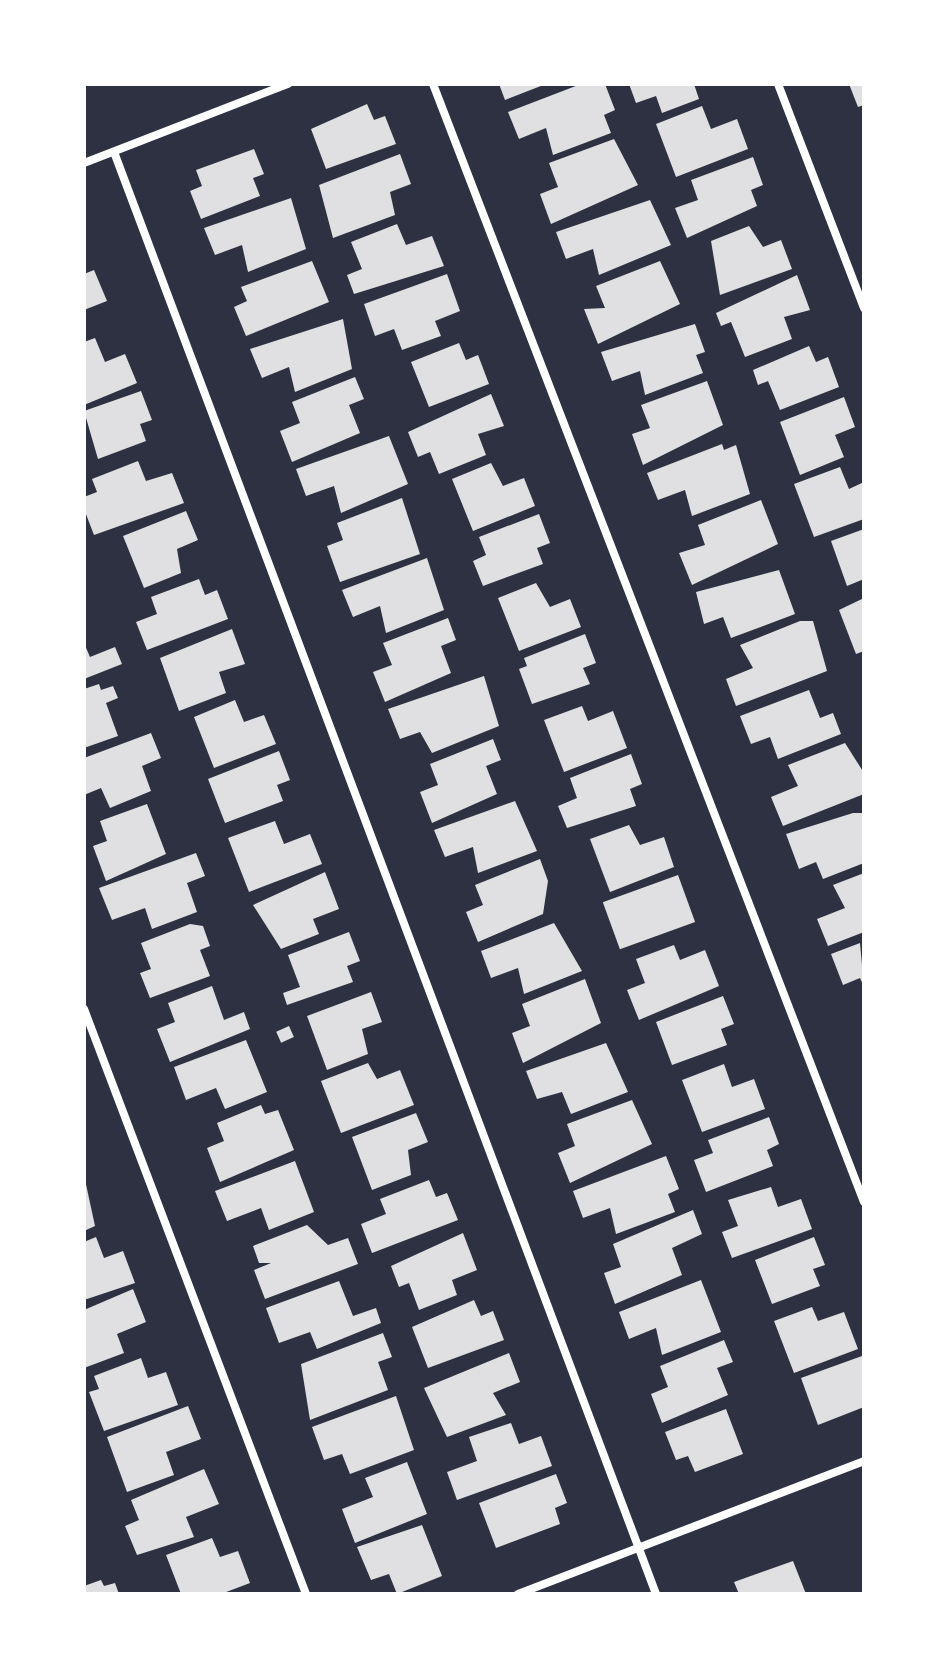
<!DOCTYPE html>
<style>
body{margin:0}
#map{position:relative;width:948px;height:1678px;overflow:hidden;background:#2d3142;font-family:Ubuntu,sans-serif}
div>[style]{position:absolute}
.building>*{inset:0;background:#e0e0e3;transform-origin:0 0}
.minor>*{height:8px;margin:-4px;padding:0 4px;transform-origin:4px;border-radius:4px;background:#fff}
span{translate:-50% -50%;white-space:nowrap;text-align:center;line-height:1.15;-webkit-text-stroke:6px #fff;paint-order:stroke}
.frame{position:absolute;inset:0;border:86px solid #fff;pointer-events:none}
</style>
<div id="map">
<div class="building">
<div style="clip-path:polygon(499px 84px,546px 84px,505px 100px)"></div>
<div style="clip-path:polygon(581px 84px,605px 84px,615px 110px,604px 115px,611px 133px,553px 155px,546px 128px,519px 139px,508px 112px)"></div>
<div style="clip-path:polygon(629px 84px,694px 84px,699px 99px,662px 113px,656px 96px,636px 103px)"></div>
<div style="clip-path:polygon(849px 84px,864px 84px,864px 105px,858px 107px)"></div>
<div style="clip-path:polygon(367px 104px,374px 120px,385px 116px,396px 144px,326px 169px,311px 129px)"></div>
<div style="clip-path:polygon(702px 106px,711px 129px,737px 119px,748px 149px,676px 177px,656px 124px)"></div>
<div style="clip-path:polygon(614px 139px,638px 185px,551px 224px,540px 194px,558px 187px,549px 163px)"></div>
<div style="clip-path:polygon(254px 149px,264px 174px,253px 178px,260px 196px,201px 219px,190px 191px,202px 186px,196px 170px)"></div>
<div style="clip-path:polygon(400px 154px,411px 184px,390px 192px,395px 215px,333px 238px,319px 185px)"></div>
<div style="clip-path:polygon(753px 157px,763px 185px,751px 190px,757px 206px,687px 238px,675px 208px,698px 200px,691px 180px)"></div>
<div style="clip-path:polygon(291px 198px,306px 249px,248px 272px,242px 245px,215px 255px,204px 228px)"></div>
<div style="clip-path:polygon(650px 200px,671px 245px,599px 275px,593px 249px,566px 259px,556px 232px)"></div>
<div style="clip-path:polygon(397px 224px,406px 245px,432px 236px,444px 266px,354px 294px,347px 275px,362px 269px,351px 242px)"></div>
<div style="clip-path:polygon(749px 226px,763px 247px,781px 240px,792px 269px,720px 295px,711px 241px)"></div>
<div style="clip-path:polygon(312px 261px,329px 302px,246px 336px,234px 307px,247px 301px,241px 287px)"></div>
<div style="clip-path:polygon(660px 261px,680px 304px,598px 344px,584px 309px,605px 308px,596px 286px)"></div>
<div style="clip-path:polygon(94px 270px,107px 301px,84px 310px,84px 274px)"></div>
<div style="clip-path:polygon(447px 274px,460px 311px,435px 321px,441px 336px,402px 350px,394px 329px,375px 336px,364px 304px)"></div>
<div style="clip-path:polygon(797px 275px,810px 310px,784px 317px,792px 339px,745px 357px,731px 322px,721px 326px,716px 313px)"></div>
<div style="clip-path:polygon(343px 319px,352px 369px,295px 392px,289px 367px,262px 378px,250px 349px)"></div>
<div style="clip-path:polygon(695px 324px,705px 352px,696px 355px,703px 373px,645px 395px,640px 371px,612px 381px,601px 352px)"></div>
<div style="clip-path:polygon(95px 338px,105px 362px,125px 354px,137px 383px,84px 405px,84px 342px)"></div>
<div style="clip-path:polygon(459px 343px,466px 360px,478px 355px,489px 384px,429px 407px,411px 362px)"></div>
<div style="clip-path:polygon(809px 346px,816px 362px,828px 357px,839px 387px,780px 410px,768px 381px,758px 385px,753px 370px)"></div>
<div style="clip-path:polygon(355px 377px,364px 399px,349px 405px,360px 433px,292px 462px,280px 431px,300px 423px,292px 402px)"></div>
<div style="clip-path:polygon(707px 381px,723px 425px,643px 465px,632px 434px,650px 428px,641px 405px)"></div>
<div style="clip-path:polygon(141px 391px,152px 420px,140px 424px,146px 441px,98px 459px,84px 411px)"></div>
<div style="clip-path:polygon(491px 394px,504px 426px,478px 434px,486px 455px,439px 474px,430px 452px,418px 457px,408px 432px)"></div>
<div style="clip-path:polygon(844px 397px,855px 427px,835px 435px,844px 457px,800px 475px,780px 422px)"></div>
<div style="clip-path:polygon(389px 436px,408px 484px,341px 513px,334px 486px,306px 496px,296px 469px)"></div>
<div style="clip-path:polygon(722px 444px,724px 450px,736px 445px,750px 494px,692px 516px,685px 490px,658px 500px,647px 473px)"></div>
<div style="clip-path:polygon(138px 461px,146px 481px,172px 473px,184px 503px,94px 535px,84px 509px,84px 497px,97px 492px,92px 479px)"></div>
<div style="clip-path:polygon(491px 463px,503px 486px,524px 478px,535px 506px,473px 531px,452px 479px)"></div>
<div style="clip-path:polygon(840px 467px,849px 489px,864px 482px,864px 519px,814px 537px,794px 484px)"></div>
<div style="clip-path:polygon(402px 498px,420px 554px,340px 582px,327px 546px,343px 540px,337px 523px)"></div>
<div style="clip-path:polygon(761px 500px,778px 544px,692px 585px,679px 553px,705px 545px,698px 525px)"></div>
<div style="clip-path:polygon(186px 511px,198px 540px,177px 549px,181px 573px,144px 588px,123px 536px)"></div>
<div style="clip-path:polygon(539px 514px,550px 543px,537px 548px,543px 564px,483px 586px,473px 561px,486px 555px,479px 537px)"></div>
<div style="clip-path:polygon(864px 529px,864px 579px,847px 586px,831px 541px)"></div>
<div style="clip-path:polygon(427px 558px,444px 610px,386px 633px,380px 606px,353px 617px,342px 590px)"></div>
<div style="clip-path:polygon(779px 570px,795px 614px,731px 638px,723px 617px,704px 624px,696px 592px)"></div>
<div style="clip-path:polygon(199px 579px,205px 595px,217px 590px,228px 619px,147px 650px,136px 622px,157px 614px,151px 597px)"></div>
<div style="clip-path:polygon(536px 583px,550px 607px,570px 599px,581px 627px,519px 651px,498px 598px)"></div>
<div style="clip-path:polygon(864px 598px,864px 651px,856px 654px,839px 610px)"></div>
<div style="clip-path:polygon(448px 618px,456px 640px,441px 646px,451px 673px,385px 702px,373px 672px,392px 665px,383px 643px)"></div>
<div style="clip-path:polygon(800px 621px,813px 621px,827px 671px,736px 706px,726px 679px,753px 668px,740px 645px)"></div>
<div style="clip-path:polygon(232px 629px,245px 664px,219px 672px,226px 693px,179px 711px,160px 658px)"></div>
<div style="clip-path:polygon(585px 634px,596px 663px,583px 668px,590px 684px,532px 704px,519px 669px,527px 666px,524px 658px)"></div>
<div style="clip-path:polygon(84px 643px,90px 657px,115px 647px,122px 664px,84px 679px)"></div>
<div style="clip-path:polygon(484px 676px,499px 726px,432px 753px,420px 732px,400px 739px,388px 709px)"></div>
<div style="clip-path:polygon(99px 684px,101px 690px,113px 686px,118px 698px,106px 703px,118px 736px,84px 748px,84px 689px)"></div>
<div style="clip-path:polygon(809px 690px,820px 718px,833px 713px,841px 734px,778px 759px,770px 737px,751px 744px,740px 716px)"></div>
<div style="clip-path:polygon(235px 700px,244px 722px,264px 715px,276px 744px,214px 768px,194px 717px)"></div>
<div style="clip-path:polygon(582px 706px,588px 721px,613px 711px,627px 748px,564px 772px,544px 720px)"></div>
<div style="clip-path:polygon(151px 733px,161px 758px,142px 766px,151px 791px,110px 808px,101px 788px,84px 795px,84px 758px)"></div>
<div style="clip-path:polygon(493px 739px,501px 760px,486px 766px,497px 794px,432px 823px,420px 792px,438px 785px,430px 764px)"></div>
<div style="clip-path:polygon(845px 743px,864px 773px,864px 794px,783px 826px,771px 797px,798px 786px,788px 765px)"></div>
<div style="clip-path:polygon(279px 751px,290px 780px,277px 785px,283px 801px,225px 823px,208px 779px)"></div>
<div style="clip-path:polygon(631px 754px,642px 784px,630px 789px,636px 806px,567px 828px,558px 806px,577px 798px,570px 778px)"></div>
<div style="clip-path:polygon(515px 801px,537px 851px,478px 873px,473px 847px,445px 857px,434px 830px)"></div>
<div style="clip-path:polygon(147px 804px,166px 854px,106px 881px,93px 846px,107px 841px,100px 821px)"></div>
<div style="clip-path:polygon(853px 813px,864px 813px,864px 863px,823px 879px,816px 862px,799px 869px,786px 834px)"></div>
<div style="clip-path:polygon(275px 821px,284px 844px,310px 834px,322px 864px,249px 892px,228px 838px)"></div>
<div style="clip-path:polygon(629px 825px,640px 845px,664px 837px,674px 867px,610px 892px,590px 839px)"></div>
<div style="clip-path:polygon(196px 853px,205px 876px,187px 883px,197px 912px,152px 929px,145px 908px,112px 920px,99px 888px)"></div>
<div style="clip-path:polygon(540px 859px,548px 881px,543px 914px,478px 942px,466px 912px,483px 905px,475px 885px)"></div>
<div style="clip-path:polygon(325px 872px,339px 909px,313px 919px,319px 934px,281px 949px,253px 905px)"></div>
<div style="clip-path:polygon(864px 873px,864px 932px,828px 946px,817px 919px,845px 908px,833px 885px)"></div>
<div style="left:678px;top:875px;width:50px;height:80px;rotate:70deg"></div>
<div style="clip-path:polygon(554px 923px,582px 971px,524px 994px,518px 968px,491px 978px,481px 951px)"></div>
<div style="clip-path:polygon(190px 924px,203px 926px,210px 946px,200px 950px,210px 976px,150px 998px,140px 973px,151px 969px,141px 943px)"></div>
<div style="clip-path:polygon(349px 932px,360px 961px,347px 966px,353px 982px,287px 1005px,283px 993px,300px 987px,288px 955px)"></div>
<div style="clip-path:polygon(860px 943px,864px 987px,860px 978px,843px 985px,831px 954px)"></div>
<div style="clip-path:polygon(674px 945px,680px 960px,705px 950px,719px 986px,639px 1020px,627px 990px,645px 983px,636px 959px)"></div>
<div style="clip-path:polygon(585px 979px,601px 1023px,523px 1063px,512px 1033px,530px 1026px,522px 1004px)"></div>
<div style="clip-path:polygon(212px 986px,224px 1020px,244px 1012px,250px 1029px,170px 1062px,157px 1029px,175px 1022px,168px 1003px)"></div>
<div style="clip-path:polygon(371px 992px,382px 1022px,362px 1029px,368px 1054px,327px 1070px,307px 1016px)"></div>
<div style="clip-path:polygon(723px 996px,734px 1024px,721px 1029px,727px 1045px,672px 1065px,656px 1022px)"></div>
<div style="left:289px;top:1026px;width:12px;height:14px;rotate:66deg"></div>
<div style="clip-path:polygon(246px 1040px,267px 1092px,225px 1109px,216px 1088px,186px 1100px,174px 1067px)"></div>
<div style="clip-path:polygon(606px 1043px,628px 1092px,571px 1114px,562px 1092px,537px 1099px,526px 1071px)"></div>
<div style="clip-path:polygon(368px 1063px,377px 1079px,400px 1070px,414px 1105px,341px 1133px,321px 1081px)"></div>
<div style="clip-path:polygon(724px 1064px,732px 1087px,754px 1079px,765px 1109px,702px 1132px,682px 1080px)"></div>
<div style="clip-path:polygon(632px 1100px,652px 1144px,570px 1183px,558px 1153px,575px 1146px,567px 1124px)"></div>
<div style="clip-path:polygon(261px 1105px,265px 1114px,278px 1110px,294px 1150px,220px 1182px,207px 1148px,224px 1141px,217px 1123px)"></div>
<div style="clip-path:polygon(416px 1113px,428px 1142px,408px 1150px,411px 1175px,372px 1190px,352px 1137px)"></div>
<div style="clip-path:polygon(769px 1117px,779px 1144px,767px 1150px,773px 1166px,706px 1192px,694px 1160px,713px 1153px,708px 1140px)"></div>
<div style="clip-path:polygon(666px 1156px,679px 1189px,668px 1194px,675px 1212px,616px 1234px,610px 1208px,583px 1218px,573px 1191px)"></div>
<div style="clip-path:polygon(295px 1161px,314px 1212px,269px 1230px,261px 1208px,227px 1221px,215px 1191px)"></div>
<div style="clip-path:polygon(84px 1175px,95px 1226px,84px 1231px)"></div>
<div style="clip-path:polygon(429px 1180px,436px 1197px,447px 1193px,458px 1220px,372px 1253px,361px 1224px,386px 1214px,380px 1199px)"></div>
<div style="clip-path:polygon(771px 1187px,778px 1207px,801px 1199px,812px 1229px,732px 1258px,722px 1232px,738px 1226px,728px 1200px)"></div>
<div style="clip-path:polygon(693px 1210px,702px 1234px,672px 1248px,682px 1275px,615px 1304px,604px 1273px,621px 1267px,613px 1244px)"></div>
<div style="clip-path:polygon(307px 1225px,328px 1245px,348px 1238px,358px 1264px,265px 1299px,254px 1270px,271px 1263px,259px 1263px,253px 1246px)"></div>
<div style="clip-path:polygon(463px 1233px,477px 1270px,452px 1280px,457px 1295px,419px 1310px,409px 1283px,399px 1287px,391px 1266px)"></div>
<div style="clip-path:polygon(96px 1237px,104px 1258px,123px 1251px,135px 1283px,84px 1300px,84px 1242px)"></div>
<div style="clip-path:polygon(814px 1237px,825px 1265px,813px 1269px,820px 1286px,772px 1304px,755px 1260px)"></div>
<div style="clip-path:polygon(701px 1280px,721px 1332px,662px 1355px,656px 1328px,629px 1339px,619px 1312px)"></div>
<div style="clip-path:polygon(339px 1281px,353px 1316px,376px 1308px,381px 1323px,317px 1349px,310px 1332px,279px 1343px,266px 1308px)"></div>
<div style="clip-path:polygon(133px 1289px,146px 1322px,117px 1334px,124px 1353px,84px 1368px,84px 1310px)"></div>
<div style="clip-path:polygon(474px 1300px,481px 1316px,493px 1311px,504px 1340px,428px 1368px,412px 1327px)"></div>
<div style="clip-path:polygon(812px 1307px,818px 1321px,844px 1312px,858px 1349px,794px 1373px,774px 1321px)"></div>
<div style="clip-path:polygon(383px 1333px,392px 1357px,378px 1362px,388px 1390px,310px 1420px,301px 1364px)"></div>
<div style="clip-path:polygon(724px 1340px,733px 1362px,717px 1368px,728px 1395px,662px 1423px,651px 1394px,668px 1387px,660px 1366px)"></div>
<div style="clip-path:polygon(509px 1353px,520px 1382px,493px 1393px,506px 1415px,447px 1437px,424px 1388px)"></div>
<div style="clip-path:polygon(862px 1356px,864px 1407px,818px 1425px,801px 1378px)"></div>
<div style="clip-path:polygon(141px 1358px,148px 1378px,166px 1372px,178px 1405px,104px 1431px,89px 1392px,99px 1389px,94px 1376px)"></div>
<div style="clip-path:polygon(396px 1396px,414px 1450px,350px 1474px,342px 1454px,324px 1460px,312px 1427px)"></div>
<div style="clip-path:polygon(188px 1406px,201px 1439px,166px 1452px,174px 1475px,127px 1492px,107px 1437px)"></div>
<div style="clip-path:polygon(726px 1409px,743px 1454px,695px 1472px,688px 1456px,676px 1460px,665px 1432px)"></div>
<div style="clip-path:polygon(511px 1423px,519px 1444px,541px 1436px,552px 1466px,457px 1500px,447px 1472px,477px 1461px,469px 1437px)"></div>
<div style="clip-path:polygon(407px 1462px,427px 1514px,355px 1543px,342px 1509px,373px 1497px,365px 1478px)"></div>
<div style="clip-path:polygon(204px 1469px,219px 1504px,186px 1517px,194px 1537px,137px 1555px,125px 1526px,139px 1520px,131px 1500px)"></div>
<div style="clip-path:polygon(556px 1474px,567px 1503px,555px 1508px,560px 1524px,496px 1548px,479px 1503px)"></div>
<div style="clip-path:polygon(422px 1525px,442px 1576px,397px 1594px,389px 1574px,371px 1580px,357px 1547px)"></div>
<div style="clip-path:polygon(212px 1538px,220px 1557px,238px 1551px,250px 1583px,221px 1594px,181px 1594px,166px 1555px)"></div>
<div style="clip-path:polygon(793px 1561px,806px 1594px,739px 1594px,734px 1582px)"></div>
<div style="clip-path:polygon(101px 1580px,104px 1586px,115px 1583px,119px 1594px,84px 1594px,84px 1586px)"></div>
</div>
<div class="minor">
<div style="left:433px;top:84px;width:1198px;rotate:68.92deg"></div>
<div style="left:778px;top:84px;width:240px;rotate:69deg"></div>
<div style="left:114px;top:152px;width:1540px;rotate:69.4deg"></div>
<div style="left:84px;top:163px;width:219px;rotate:-21.2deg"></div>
<div style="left:84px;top:1009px;width:626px;rotate:69.22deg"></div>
<div style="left:518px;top:1594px;width:371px;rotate:-21deg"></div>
</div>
<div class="frame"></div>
</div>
